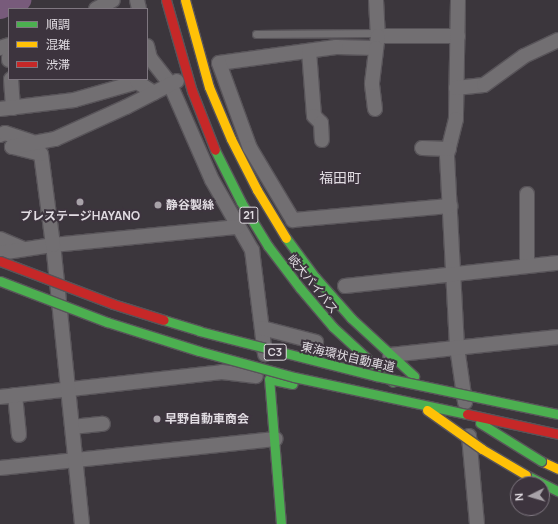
<!DOCTYPE html>
<meta charset="utf-8">
<style>
body{margin:0}
#map{position:relative;width:558px;height:524px;overflow:hidden;background:#3b363c;font-family:Manrope,"Noto Sans JP",sans-serif}
div>[style]{position:absolute}
.river>*{height:21px;margin:-10.5px;padding:0 10.5px;transform-origin:10.5px;border-radius:10.5px;background:#785b7b}
.roads{filter:drop-shadow(1px 0 #585459) drop-shadow(-1px 0 #585459) drop-shadow(0 1px #585459) drop-shadow(0 -1px #585459)}
.lane>*{height:7px;margin:-3.5px;padding:0 3.5px;transform-origin:3.5px;border-radius:3.5px;background:#726f72}
.street>*{height:14px;margin:-7px;padding:0 7px;transform-origin:7px;border-radius:7px;background:#726f72}
.fast>*{height:9px;margin:-4.5px;padding:0 4.5px;transform-origin:4.5px;border-radius:4.5px;background:#4caf50}
.slow>*{height:9px;margin:-4.5px;padding:0 4.5px;transform-origin:4.5px;border-radius:4.5px;background:#ffc107}
.jam>*{height:9px;margin:-4.5px;padding:0 4.5px;transform-origin:4.5px;border-radius:4.5px;background:#c62828}
.bridges{filter:drop-shadow(1px 0 #585459) drop-shadow(-1px 0 #585459) drop-shadow(0 1px #585459) drop-shadow(0 -1px #585459)}
.fast-bridge>*{height:9px;margin:-4.5px;padding:0 4.5px;transform-origin:4.5px;border-radius:4.5px;background:#4caf50}
.slow-bridge>*{height:9px;margin:-4.5px;padding:0 4.5px;transform-origin:4.5px;border-radius:4.5px;background:#ffc107}
.jam-bridge>*{height:9px;margin:-4.5px;padding:0 4.5px;transform-origin:4.5px;border-radius:4.5px;background:#c62828}
.dots>*{width:11px;height:11px;translate:-50% -50%;box-sizing:border-box;border:2px solid #3d343e;border-radius:50%}
span{translate:-50% -50%;white-space:nowrap;text-align:center;line-height:1.15;-webkit-text-stroke:4px #3d343e;paint-order:stroke}
.shield-label span{padding:1px 3px;background:#3d343e;border:1px solid;border-radius:3px;-webkit-text-stroke-width:0}
.shield-label{font-size:11px;color:#e1dce2;font-weight:700}
.poi-label{font-size:12px;color:#e1dce2;font-weight:700}
.left{translate:0 -50%;text-align:left}
.street-label{font-size:12px;color:#e1dce2}
.quarter-label{font-size:14px;color:#e1dce2}
.legend{position:absolute;left:8px;top:8px;width:140px;height:72px;box-sizing:border-box;background:#3d343e;border:1px solid #7f7780;margin:0;padding:5px 7px;list-style:none;font-size:12px;color:#e1dce2}
.legend li{display:flex;align-items:center;gap:8px;height:20px}
.legend b{width:20px;border:1px solid #7f7780}
.north{position:absolute;left:510px;top:476px;width:40px;height:40px;box-sizing:border-box;background:#3d343e;border:1px solid #7f7780;border-radius:50%;rotate:265deg;font-size:11px;font-weight:700;line-height:16px;text-align:center;color:#e1dce2}
.north::after{content:'';display:block;margin:auto;width:14px;height:18px;background:#a7a2a8;clip-path:polygon(50% 0,100% 100%,50% 72%,0 100%)}
</style>
<div id="map">
<div class="river">
<div style="left:0;top:8px;width:22px;rotate:-22deg"></div>
</div>
<div class="roads">
<div class="lane">
<div style="left:256px;top:34px;width:121px;rotate:-0.5deg"></div>
</div>
<div class="street">
<div style="left:137px;top:0;width:9px;rotate:77deg"></div>
<div style="left:376px;top:0;width:36px;rotate:87deg"></div>
<div style="left:378px;top:36px;width:80px"></div>
<div style="left:458px;top:0;width:119px;rotate:91deg"></div>
<div style="left:456px;top:119px;width:38px;rotate:104deg"></div>
<div style="left:447px;top:156px;width:191px;rotate:87deg"></div>
<div style="left:457px;top:347px;width:56px;rotate:81.7deg"></div>
<div style="left:96px;top:9px;width:19px;rotate:-28deg"></div>
<div style="left:378px;top:36px;width:12px;rotate:99deg"></div>
<div style="left:376px;top:48px;width:40px;rotate:-178.6deg"></div>
<div style="left:336px;top:47px;width:118px;rotate:172.2deg"></div>
<div style="left:219px;top:63px;width:90px;rotate:70deg"></div>
<div style="left:250px;top:148px;width:84px;rotate:59.2deg"></div>
<div style="left:293px;top:220px;width:158px;rotate:-5.1deg"></div>
<div style="left:147px;top:46px;width:12px;rotate:76deg"></div>
<div style="left:150px;top:58px;width:33px;rotate:52deg"></div>
<div style="left:170px;top:84px;width:105px;rotate:66.4deg"></div>
<div style="left:212px;top:180px;width:81px;rotate:60.3deg"></div>
<div style="left:252px;top:250px;width:105px;rotate:82.9deg"></div>
<div style="left:0;top:48px;width:9px;rotate:-18deg"></div>
<div style="left:309px;top:51px;width:65px;rotate:85.6deg"></div>
<div style="left:314px;top:116px;width:10px;rotate:45deg"></div>
<div style="left:321px;top:123px;width:17px;rotate:87deg"></div>
<div style="left:9px;top:57px;width:3px;rotate:90deg"></div>
<div style="left:11px;top:79px;width:29px;rotate:86deg"></div>
<div style="left:456px;top:88px;width:28px;rotate:-6deg"></div>
<div style="left:484px;top:85px;width:49px;rotate:-35.9deg"></div>
<div style="left:524px;top:56px;width:38px;rotate:-25deg"></div>
<div style="left:0;top:109px;width:75px;rotate:-6.9deg"></div>
<div style="left:74px;top:100px;width:66px;rotate:-15.9deg"></div>
<div style="left:137px;top:82px;width:20px;rotate:33deg"></div>
<div style="left:375px;top:109px;width:26px;rotate:-97deg"></div>
<div style="left:372px;top:83px;width:35px;rotate:-83deg"></div>
<div style="left:0;top:135px;width:5px;rotate:-22deg"></div>
<div style="left:5px;top:133px;width:28px;rotate:18deg"></div>
<div style="left:422px;top:148px;width:27px;rotate:2deg"></div>
<div style="left:0;top:239px;width:25px;rotate:23deg"></div>
<div style="left:0;top:253px;width:54px;rotate:-8.6deg"></div>
<div style="left:53px;top:245px;width:186px;rotate:-5.6deg"></div>
<div style="left:527px;top:266px;width:72px;rotate:-90deg"></div>
<div style="left:345px;top:286px;width:214px;rotate:-6.2deg"></div>
<div style="left:262px;top:328px;width:56px;rotate:14.5deg"></div>
<div style="left:390px;top:355px;width:169px;rotate:-6.1deg"></div>
<div style="left:15px;top:395px;width:40px;rotate:84.3deg"></div>
<div style="left:0;top:397px;width:223px;rotate:-6.4deg"></div>
<div style="left:222px;top:372px;width:34px;rotate:7deg"></div>
<div style="left:72px;top:427px;width:31px;rotate:-6deg"></div>
<div style="left:469px;top:436px;width:88px;rotate:84.8deg"></div>
<div style="left:0;top:468px;width:277px;rotate:-6deg"></div>
<div style="left:82px;top:524px;width:281px;rotate:-95.9deg"></div>
<div style="left:53px;top:245px;width:92px;rotate:-97.5deg"></div>
<div style="left:41px;top:154px;width:30px;rotate:-166deg"></div>
<div style="left:12px;top:147px;width:44px;rotate:-10.5deg"></div>
<div style="left:55px;top:139px;width:78px;rotate:-24.3deg"></div>
<div style="left:126px;top:107px;width:57px;rotate:-27deg"></div>
</div>
<div class="fast">
<div style="left:215px;top:150px;width:58px;rotate:63.4deg"></div>
<div style="left:241px;top:202px;width:52px;rotate:58.5deg"></div>
<div style="left:268px;top:246px;width:53px;rotate:52.7deg"></div>
<div style="left:300px;top:288px;width:51px;rotate:49.8deg"></div>
<div style="left:333px;top:327px;width:81px;rotate:42.5deg"></div>
<div style="left:286px;top:238px;width:49px;rotate:53.4deg"></div>
<div style="left:315px;top:277px;width:55px;rotate:48.7deg"></div>
<div style="left:351px;top:318px;width:86px;rotate:42.6deg"></div>
<div style="left:526px;top:475px;width:36px;rotate:27deg"></div>
<div style="left:281px;top:524px;width:145px;rotate:-94.7deg"></div>
<div style="left:269px;top:379px;width:24px;rotate:12deg"></div>
</div>
<div class="slow">
<div style="left:185px;top:0;width:90px;rotate:74.6deg"></div>
<div style="left:209px;top:87px;width:56px;rotate:67.1deg"></div>
<div style="left:231px;top:139px;width:57px;rotate:63deg"></div>
<div style="left:257px;top:190px;width:56px;rotate:58.9deg"></div>
<div style="left:541px;top:461px;width:19px;rotate:25deg"></div>
</div>
<div class="jam">
<div style="left:166px;top:0;width:95px;rotate:74.1deg"></div>
<div style="left:192px;top:91px;width:63px;rotate:68.7deg"></div>
</div>
</div>
<div class="bridges">
<div class="fast-bridge">
<div style="left:0;top:281px;width:115px;rotate:21deg"></div>
<div style="left:107px;top:322px;width:96px;rotate:17.5deg"></div>
<div style="left:199px;top:351px;width:98px;rotate:15.3deg"></div>
<div style="left:294px;top:377px;width:177px;rotate:12.1deg"></div>
<div style="left:164px;top:320px;width:37px;rotate:17deg"></div>
<div style="left:199px;top:331px;width:183px;rotate:14.3deg"></div>
<div style="left:376px;top:376px;width:186px;rotate:11.8deg"></div>
<div style="left:480px;top:423px;width:72px;rotate:31.9deg"></div>
</div>
<div class="slow-bridge">
<div style="left:427px;top:410px;width:67px;rotate:35.3deg"></div>
<div style="left:482px;top:449px;width:51px;rotate:30.6deg"></div>
</div>
<div class="jam-bridge">
<div style="left:0;top:261px;width:121px;rotate:20.8deg"></div>
<div style="left:113px;top:304px;width:53px;rotate:17.4deg"></div>
<div style="left:467px;top:414px;width:93px;rotate:12.4deg"></div>
</div>
</div>
<div class="dots">
<div style="left:80px;top:202px;background:#a7a2a8"></div>
<div style="left:158px;top:205px;background:#a7a2a8"></div>
<div style="left:157px;top:419px;background:#a7a2a8"></div>
</div>
<div class="shield-label">
<span style="left:249px;top:215px">21</span>
<span style="left:275px;top:352px">C3</span>
</div>
<div class="poi-label">
<span class="left" style="left:166px;top:205px">静谷製絲</span>
<span style="left:80px;top:216px">プレステージHAYANO</span>
<span class="left" style="left:165px;top:419px">早野自動車商会</span>
</div>
<div class="street-label">
<span style="left:313px;top:284px;rotate:51deg">岐大バイパス</span>
<span style="left:348px;top:357px;rotate:13deg">東海環状自動車道</span>
</div>
<div class="quarter-label">
<span style="left:340px;top:178px">福田町</span>
</div>
<ul class="legend">
<li><b style="height:5px;background:#4caf50"></b>順調</li>
<li><b style="height:5px;background:#ffc107"></b>混雑</li>
<li><b style="height:5px;background:#c62828"></b>渋滞</li>
</ul>
<div class="north">N</div>
</div>
